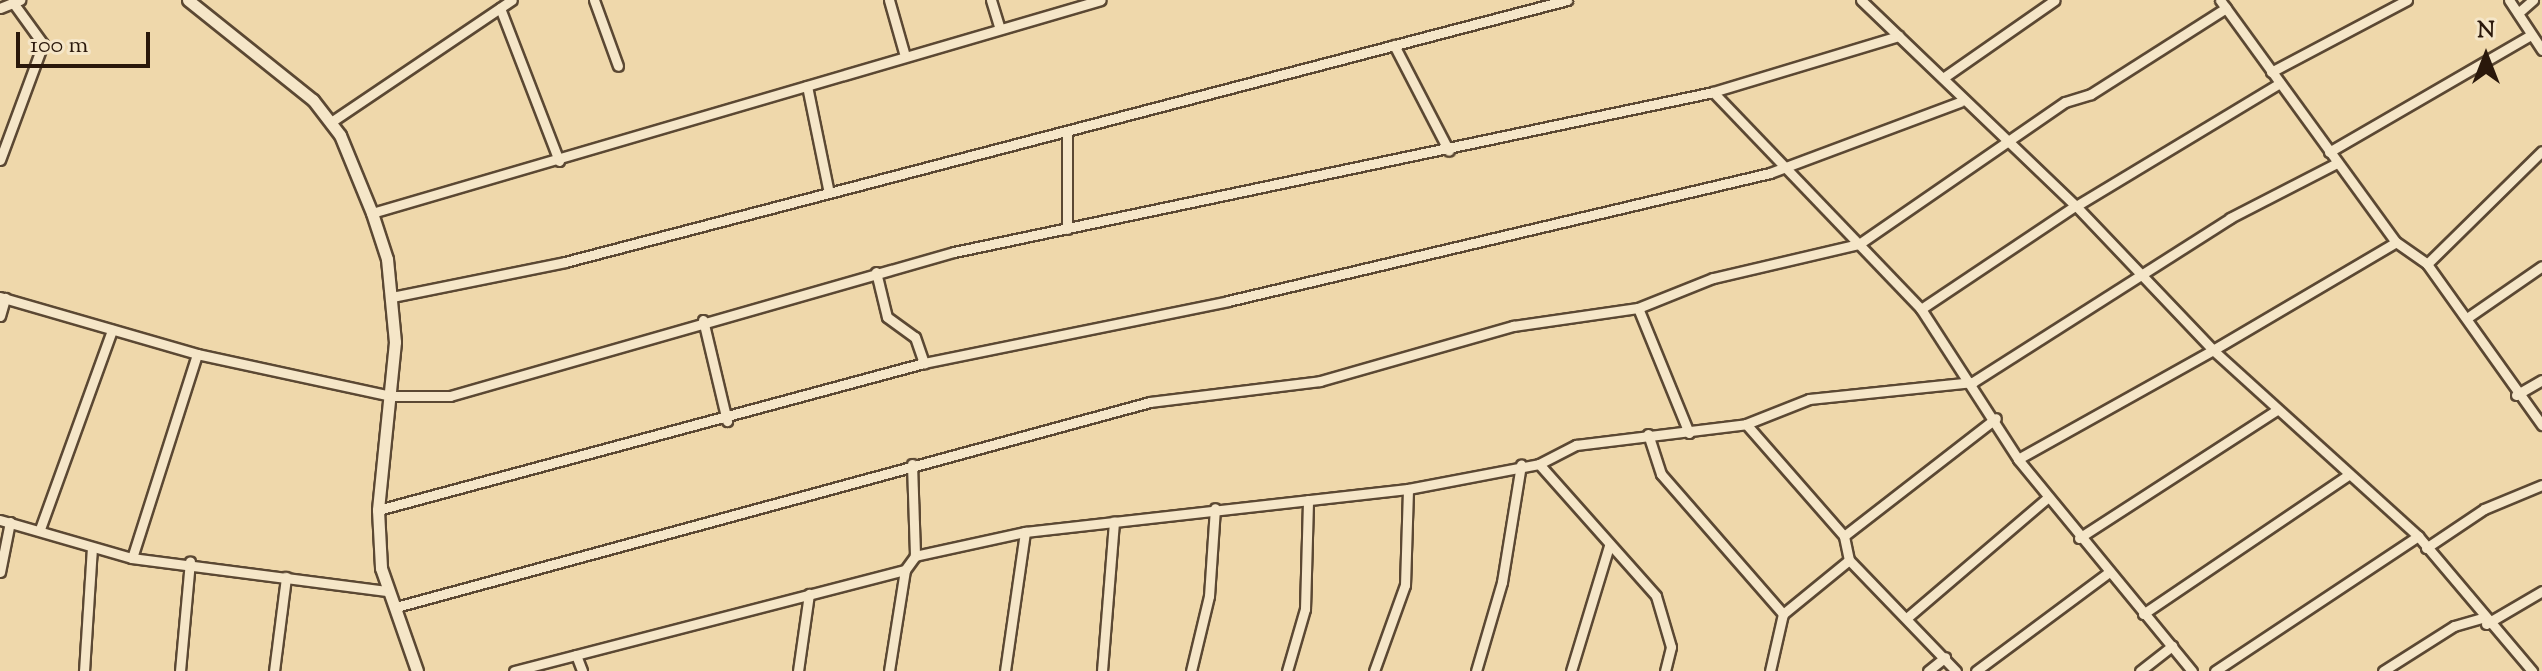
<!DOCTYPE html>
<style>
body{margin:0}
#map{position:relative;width:2542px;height:671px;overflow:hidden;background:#efd8ab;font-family:"Sorts Mill Goudy",serif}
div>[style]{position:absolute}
.roads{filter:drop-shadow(2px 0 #5b4833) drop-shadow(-2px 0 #5b4833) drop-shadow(0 2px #5b4833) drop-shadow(0 -2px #5b4833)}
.minor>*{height:9px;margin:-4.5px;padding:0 4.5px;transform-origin:4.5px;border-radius:4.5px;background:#f5e6c8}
.tertiary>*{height:11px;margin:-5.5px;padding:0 5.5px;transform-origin:5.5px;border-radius:5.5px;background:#f5e6c8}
span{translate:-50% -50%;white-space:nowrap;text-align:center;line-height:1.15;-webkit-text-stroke:7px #f5e6c8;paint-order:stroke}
.north{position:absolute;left:2446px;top:16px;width:80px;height:80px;-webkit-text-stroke:6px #f5e6c8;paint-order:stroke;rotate:0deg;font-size:22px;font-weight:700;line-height:32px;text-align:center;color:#2a180b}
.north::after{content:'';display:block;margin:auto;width:28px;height:36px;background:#2a180b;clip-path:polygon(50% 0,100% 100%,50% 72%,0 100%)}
.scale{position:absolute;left:16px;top:32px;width:134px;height:36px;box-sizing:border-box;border:4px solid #2a180b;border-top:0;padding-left:10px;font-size:24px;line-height:28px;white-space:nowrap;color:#2a180b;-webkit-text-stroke:6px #f5e6c8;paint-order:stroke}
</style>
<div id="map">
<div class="roads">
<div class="minor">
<div style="left:594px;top:0;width:70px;rotate:70deg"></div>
<div style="left:889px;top:0;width:58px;rotate:74.1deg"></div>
<div style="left:991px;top:0;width:30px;rotate:73deg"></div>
<div style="left:1861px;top:0;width:298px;rotate:43.8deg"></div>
<div style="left:2076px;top:206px;width:199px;rotate:46.4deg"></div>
<div style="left:2213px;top:350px;width:212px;rotate:-30.5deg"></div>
<div style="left:2220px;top:0;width:299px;rotate:54deg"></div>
<div style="left:2396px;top:242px;width:38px;rotate:35deg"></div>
<div style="left:2427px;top:264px;width:198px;rotate:54.5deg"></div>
<div style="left:2509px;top:0;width:60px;rotate:56.6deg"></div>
<div style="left:0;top:8px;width:22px;rotate:-22deg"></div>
<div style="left:500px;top:8px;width:164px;rotate:68.9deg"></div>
<div style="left:2518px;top:13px;width:20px;rotate:-41deg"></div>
<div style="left:1394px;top:45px;width:119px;rotate:62.6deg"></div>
<div style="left:2271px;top:72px;width:154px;rotate:-27.9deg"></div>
<div style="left:1943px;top:78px;width:136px;rotate:-34.9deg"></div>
<div style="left:807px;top:86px;width:104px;rotate:78.4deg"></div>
<div style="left:1713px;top:92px;width:301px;rotate:46.2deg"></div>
<div style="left:1921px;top:309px;width:179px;rotate:57.1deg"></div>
<div style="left:331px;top:122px;width:218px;rotate:-34deg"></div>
<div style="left:1067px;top:132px;width:97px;rotate:90deg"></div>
<div style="left:2329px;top:152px;width:233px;rotate:-30.1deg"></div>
<div style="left:0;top:160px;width:124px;rotate:-69.7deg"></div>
<div style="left:43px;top:44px;width:49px;rotate:-125.9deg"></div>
<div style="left:2076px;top:206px;width:238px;rotate:-31.1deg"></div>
<div style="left:372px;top:213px;width:759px;rotate:-16.29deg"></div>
<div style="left:2427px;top:264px;width:161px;rotate:-44.5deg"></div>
<div style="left:876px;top:272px;width:46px;rotate:76.3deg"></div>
<div style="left:887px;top:317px;width:34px;rotate:36deg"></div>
<div style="left:915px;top:337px;width:28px;rotate:71deg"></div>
<div style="left:391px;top:291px;width:6px;rotate:81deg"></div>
<div style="left:392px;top:297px;width:177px;rotate:-11.4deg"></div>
<div style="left:565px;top:262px;width:1036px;rotate:-14.65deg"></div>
<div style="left:0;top:297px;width:205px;rotate:16.1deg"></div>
<div style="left:197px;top:354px;width:198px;rotate:12.2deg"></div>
<div style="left:391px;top:396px;width:59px"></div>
<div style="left:450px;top:396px;width:524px;rotate:-15.95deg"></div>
<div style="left:954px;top:252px;width:776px;rotate:-11.9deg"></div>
<div style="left:1713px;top:92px;width:194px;rotate:-16.8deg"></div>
<div style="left:1638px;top:308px;width:135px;rotate:67.8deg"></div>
<div style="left:1921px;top:309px;width:182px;rotate:-33.8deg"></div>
<div style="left:0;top:316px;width:19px;rotate:-74deg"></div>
<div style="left:2467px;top:318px;width:91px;rotate:-34.7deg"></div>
<div style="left:703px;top:320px;width:104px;rotate:76.6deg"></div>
<div style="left:2516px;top:395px;width:30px;rotate:-30deg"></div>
<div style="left:1746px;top:424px;width:149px;rotate:48.8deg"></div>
<div style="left:1648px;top:434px;width:42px;rotate:72deg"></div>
<div style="left:1661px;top:474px;width:186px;rotate:48.9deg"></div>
<div style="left:1783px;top:614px;width:85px;rotate:-39.3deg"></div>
<div style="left:912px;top:464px;width:92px;rotate:88.1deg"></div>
<div style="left:1539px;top:464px;width:176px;rotate:48.4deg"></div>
<div style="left:1656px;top:596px;width:53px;rotate:73.6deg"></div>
<div style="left:1671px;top:647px;width:25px;rotate:104deg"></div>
<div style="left:378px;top:510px;width:565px;rotate:-15.07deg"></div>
<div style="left:924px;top:363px;width:310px;rotate:-11.5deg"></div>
<div style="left:1228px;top:301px;width:557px;rotate:-13.29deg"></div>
<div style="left:1770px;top:173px;width:203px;rotate:-20.5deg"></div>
<div style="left:0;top:520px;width:137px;rotate:16.1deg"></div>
<div style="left:132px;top:558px;width:256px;rotate:7.4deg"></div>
<div style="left:40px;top:529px;width:212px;rotate:-70.1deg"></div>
<div style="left:2079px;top:538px;width:236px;rotate:-32.9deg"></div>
<div style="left:2426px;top:548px;width:70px;rotate:-33.9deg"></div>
<div style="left:2484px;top:509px;width:63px;rotate:-22.5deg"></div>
<div style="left:132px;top:558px;width:214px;rotate:-72.3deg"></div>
<div style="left:0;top:572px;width:51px;rotate:-78.7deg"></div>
<div style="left:396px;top:607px;width:781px;rotate:-15.21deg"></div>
<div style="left:1150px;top:402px;width:171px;rotate:-7deg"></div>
<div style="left:1320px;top:381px;width:201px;rotate:-15.9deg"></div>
<div style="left:1513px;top:326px;width:126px;rotate:-8.2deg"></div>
<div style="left:1638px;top:308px;width:81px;rotate:-21.8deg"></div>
<div style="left:1713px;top:278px;width:150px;rotate:-13.1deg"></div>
<div style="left:1859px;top:244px;width:250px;rotate:-34.6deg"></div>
<div style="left:2065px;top:102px;width:27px;rotate:-17deg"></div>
<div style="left:2091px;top:94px;width:160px;rotate:-32.5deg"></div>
<div style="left:2143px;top:614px;width:246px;rotate:-34.1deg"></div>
<div style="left:1909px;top:616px;width:180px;rotate:-40.5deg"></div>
<div style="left:2486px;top:624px;width:65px;rotate:-30.5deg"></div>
<div style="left:576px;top:655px;width:17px;rotate:69deg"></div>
<div style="left:84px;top:671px;width:123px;rotate:-86.3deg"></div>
<div style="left:180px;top:671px;width:110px;rotate:-84.8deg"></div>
<div style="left:274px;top:671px;width:95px;rotate:-82.7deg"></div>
<div style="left:514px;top:671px;width:404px;rotate:-14.5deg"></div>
<div style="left:905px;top:570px;width:17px;rotate:-54deg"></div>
<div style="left:915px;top:556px;width:113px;rotate:-12.3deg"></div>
<div style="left:1025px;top:532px;width:385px;rotate:-6.4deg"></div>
<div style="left:1408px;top:489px;width:133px;rotate:-10.8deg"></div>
<div style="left:1539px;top:464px;width:42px;rotate:-27.2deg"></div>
<div style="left:1576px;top:445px;width:171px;rotate:-7deg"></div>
<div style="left:1746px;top:424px;width:68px;rotate:-21.6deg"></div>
<div style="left:1809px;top:399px;width:165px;rotate:-5.9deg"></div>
<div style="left:1973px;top:382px;width:305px;rotate:-32.5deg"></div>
<div style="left:2230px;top:218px;width:120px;rotate:-27.2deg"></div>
<div style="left:798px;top:671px;width:78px;rotate:-81.9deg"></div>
<div style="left:889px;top:671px;width:102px;rotate:-81deg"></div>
<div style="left:1005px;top:671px;width:140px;rotate:-81.8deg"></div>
<div style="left:1102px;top:671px;width:150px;rotate:-85.4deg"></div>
<div style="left:1191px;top:671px;width:77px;rotate:-76.5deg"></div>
<div style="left:1209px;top:596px;width:88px;rotate:-86.1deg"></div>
<div style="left:1287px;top:671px;width:65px;rotate:-73.8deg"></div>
<div style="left:1305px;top:609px;width:109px;rotate:-88.4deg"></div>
<div style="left:1374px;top:671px;width:91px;rotate:-70.2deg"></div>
<div style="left:1405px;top:585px;width:96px;rotate:-88.2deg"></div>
<div style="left:1476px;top:671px;width:93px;rotate:-73.7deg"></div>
<div style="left:1502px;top:582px;width:119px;rotate:-80.8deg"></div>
<div style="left:1571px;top:671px;width:131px;rotate:-73.1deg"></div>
<div style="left:1770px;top:671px;width:58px;rotate:-77.2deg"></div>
<div style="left:1928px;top:671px;width:22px;rotate:-39deg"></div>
<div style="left:1956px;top:671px;width:154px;rotate:-133.9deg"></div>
<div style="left:1849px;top:560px;width:25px;rotate:-102deg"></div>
<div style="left:1844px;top:536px;width:192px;rotate:-37.8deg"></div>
<div style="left:1976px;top:671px;width:164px;rotate:-36.6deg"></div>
<div style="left:2140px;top:671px;width:41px;rotate:-38deg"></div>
<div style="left:2192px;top:671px;width:274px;rotate:-129.4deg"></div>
<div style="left:2018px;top:459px;width:223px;rotate:-29.2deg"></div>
<div style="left:2213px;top:350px;width:277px;rotate:42.2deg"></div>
<div style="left:2418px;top:536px;width:177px;rotate:49.8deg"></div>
<div style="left:2215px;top:671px;width:244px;rotate:-33.6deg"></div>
<div style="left:2383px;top:671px;width:84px;rotate:-32.4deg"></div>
<div style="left:2454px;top:626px;width:29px;rotate:-16deg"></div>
</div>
<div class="tertiary">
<div style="left:188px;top:0;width:160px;rotate:38.7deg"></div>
<div style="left:313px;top:100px;width:44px;rotate:52.4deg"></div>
<div style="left:340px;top:135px;width:84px;rotate:67.7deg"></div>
<div style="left:372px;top:213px;width:48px;rotate:71.9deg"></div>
<div style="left:387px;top:259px;width:83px;rotate:84.5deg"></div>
<div style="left:395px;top:342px;width:169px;rotate:95.8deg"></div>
<div style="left:378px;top:510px;width:58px;rotate:87deg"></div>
<div style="left:381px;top:568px;width:109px;rotate:70.7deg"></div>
</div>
</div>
<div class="north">N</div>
<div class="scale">100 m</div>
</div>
